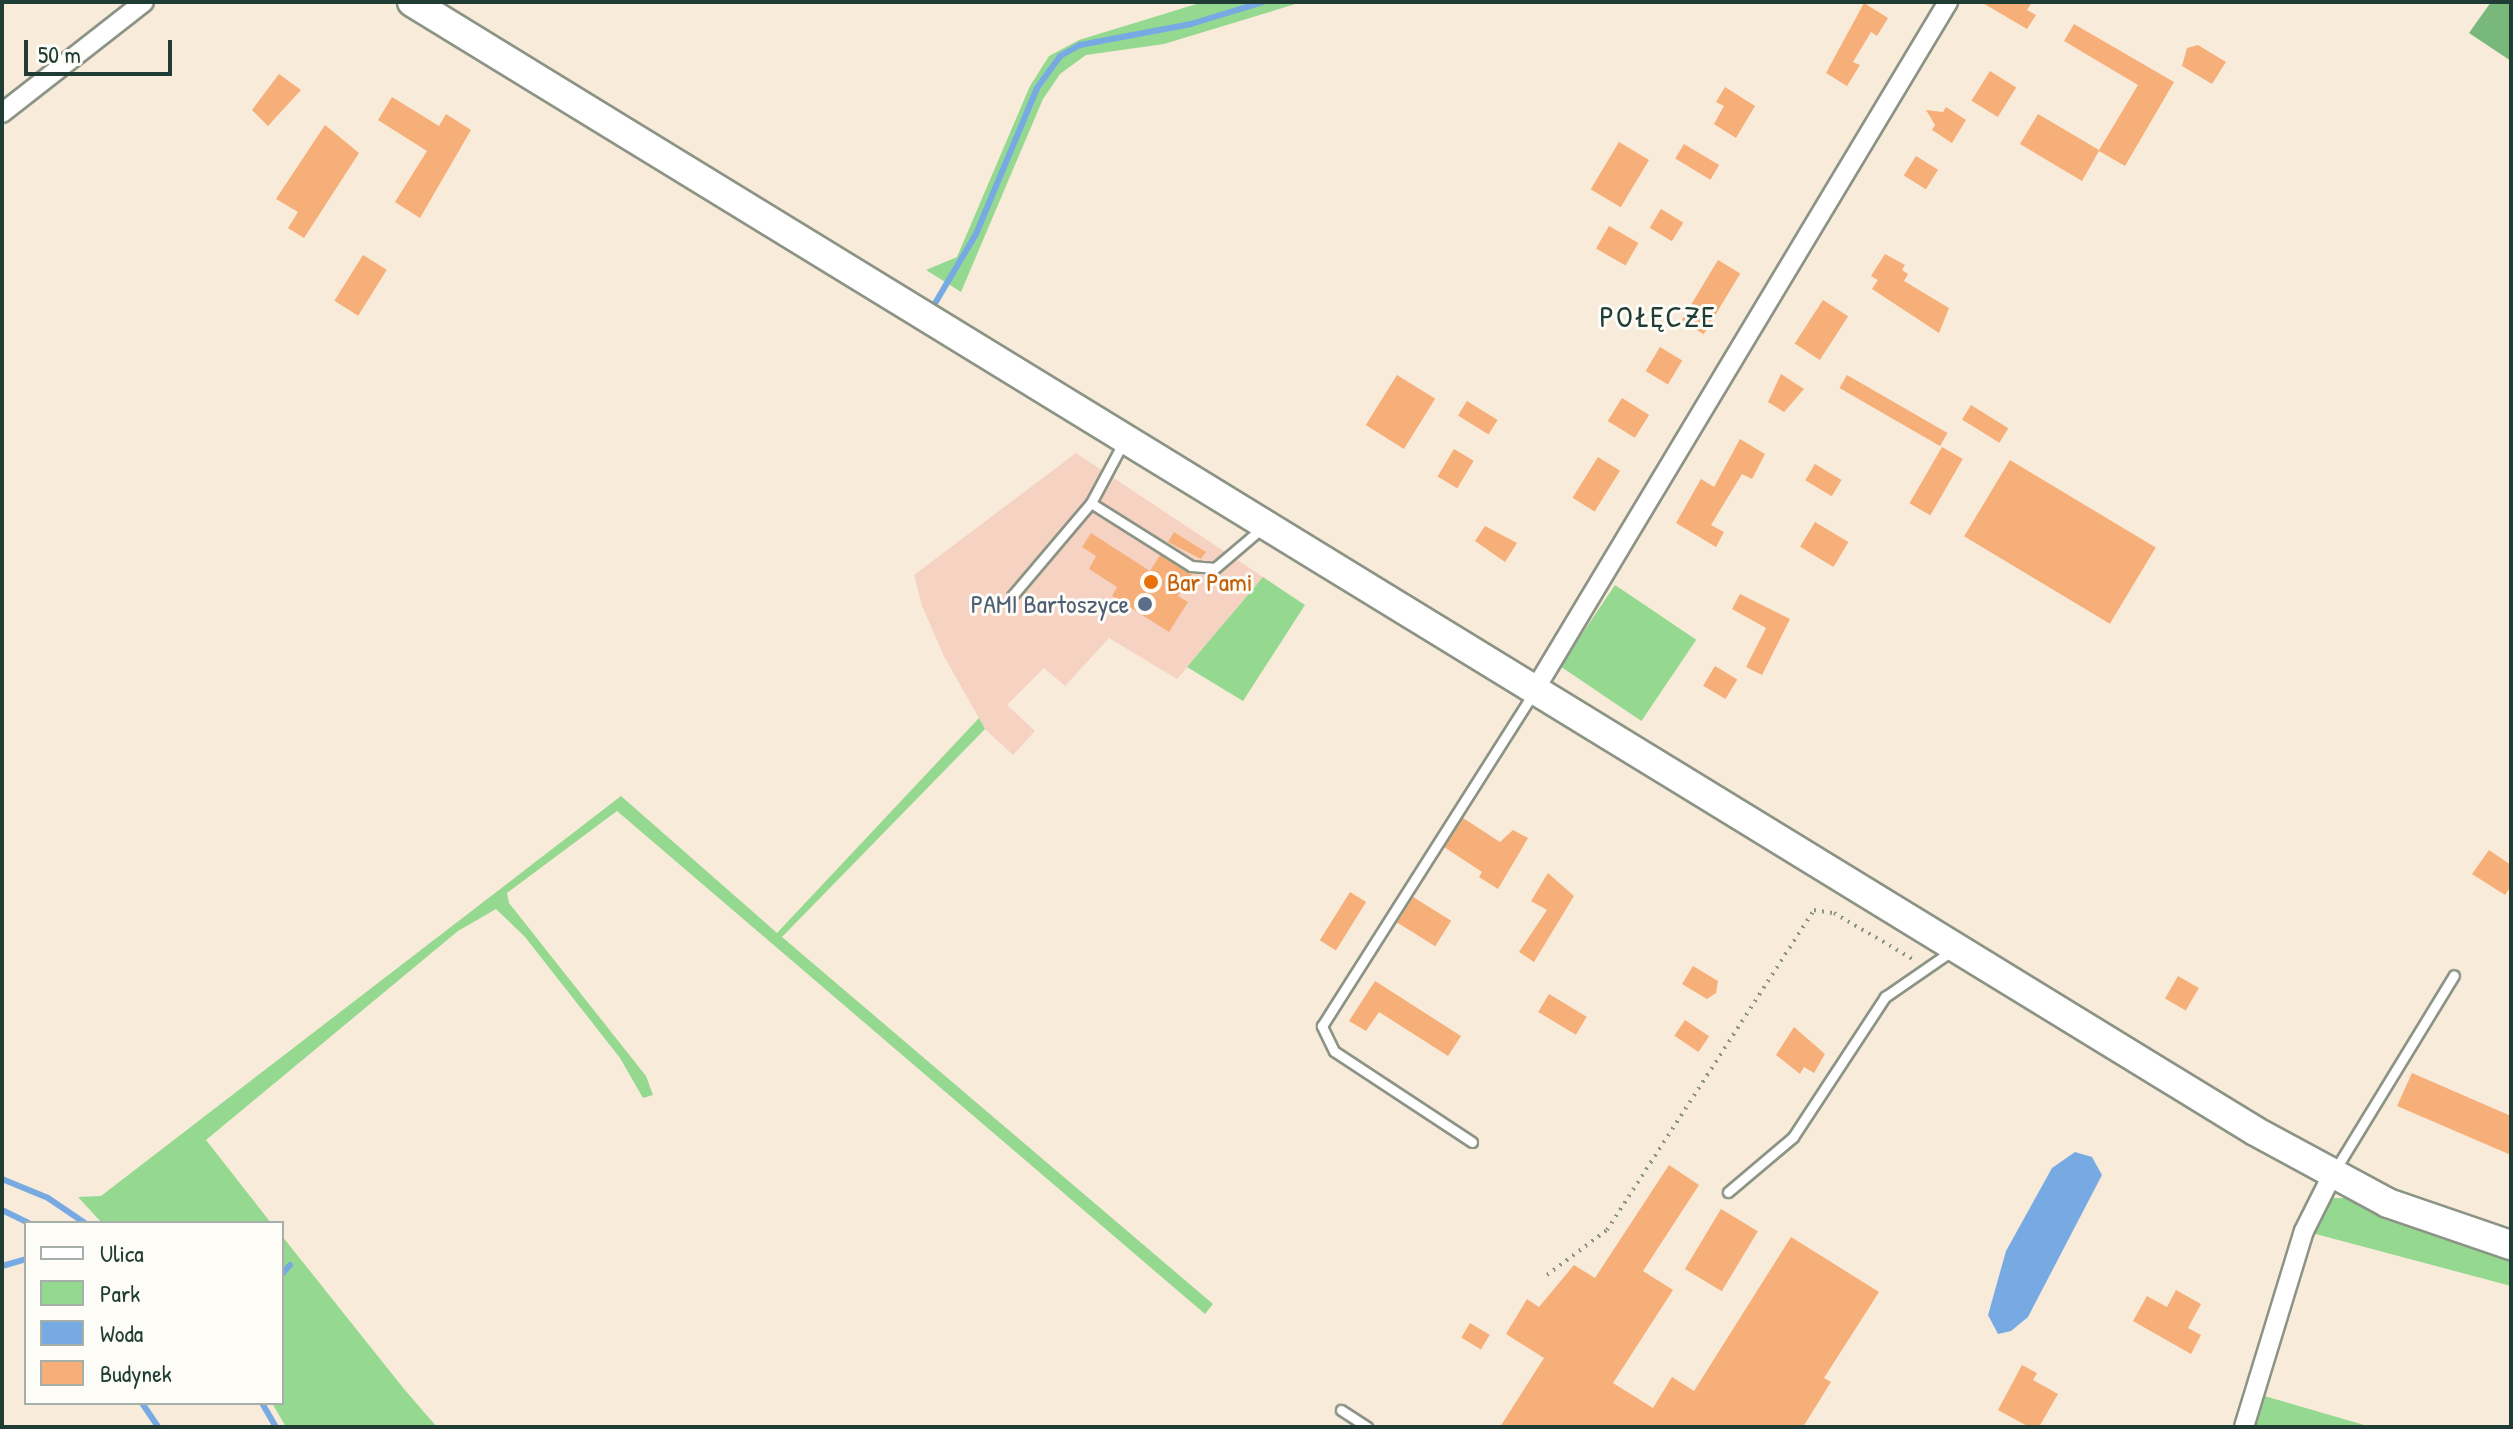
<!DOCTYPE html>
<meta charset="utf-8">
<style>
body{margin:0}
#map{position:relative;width:2513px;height:1429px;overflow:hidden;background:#f8ebd9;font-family:"Patrick Hand",sans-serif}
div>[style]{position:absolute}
.built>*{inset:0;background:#f6d2c3}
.green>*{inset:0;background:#95d991;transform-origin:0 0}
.forest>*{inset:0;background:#78b97b}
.water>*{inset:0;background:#77aae3}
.stream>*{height:6px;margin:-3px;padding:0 3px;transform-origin:3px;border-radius:3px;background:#77aae3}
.building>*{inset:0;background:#f6af79;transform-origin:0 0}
.path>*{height:4px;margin-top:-2px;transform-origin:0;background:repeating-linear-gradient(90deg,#8c9486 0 2px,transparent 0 8px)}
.roads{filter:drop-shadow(2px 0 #8c9486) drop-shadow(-2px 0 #8c9486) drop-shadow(0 2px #8c9486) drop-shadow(0 -2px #8c9486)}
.service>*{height:9px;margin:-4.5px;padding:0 4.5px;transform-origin:4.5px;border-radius:4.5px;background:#fff}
.minor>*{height:18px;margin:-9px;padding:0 9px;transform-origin:9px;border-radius:9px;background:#fff}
.primary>*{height:28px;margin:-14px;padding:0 14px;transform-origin:14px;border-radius:14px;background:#fff}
.dots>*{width:22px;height:22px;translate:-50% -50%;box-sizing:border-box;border:4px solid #fdfcf7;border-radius:50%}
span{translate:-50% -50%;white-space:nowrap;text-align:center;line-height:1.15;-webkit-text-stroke:6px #fdfcf7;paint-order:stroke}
.food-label{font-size:26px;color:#c56008}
.left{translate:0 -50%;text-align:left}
.service-label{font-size:26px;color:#4e5e75}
.right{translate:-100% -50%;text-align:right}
.quarter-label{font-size:30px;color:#1f3d34;letter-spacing:2px}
.frame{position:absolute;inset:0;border:4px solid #1f3d34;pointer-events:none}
.legend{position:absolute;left:24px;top:1221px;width:260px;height:184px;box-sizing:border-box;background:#fdfcf7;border:2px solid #a4b0a9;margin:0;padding:10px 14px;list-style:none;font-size:24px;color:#1f3d34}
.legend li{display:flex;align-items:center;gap:16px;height:40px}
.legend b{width:40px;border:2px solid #a4b0a9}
.scale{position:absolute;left:24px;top:40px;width:148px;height:36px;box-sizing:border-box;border:4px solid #1f3d34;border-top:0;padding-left:10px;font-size:24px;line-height:28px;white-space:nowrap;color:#1f3d34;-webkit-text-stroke:6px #fdfcf7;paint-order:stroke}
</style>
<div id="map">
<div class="built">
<div style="clip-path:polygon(1076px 453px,1263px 577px,1177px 679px,1109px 638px,1065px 686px,1044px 668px,1007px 705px,1035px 731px,1013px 755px,985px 729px,944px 656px,922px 606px,914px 575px)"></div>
</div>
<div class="green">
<div style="clip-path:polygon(1203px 2px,1302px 2px,1164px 44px,1086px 55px,1060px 74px,1043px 99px,961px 292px,926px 270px,957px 257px,1030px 86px,1049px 56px,1079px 40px)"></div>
<div style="clip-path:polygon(1263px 577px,1305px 605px,1243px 701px,1187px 667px)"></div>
<div style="left:1615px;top:585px;width:98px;height:98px;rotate:34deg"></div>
<div style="clip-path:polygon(979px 718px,985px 729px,782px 937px,1213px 1304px,1205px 1314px,617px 811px,507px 893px,509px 903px,646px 1076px,653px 1095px,643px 1098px,620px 1058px,525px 937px,496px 909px,458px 931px,206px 1140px,271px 1223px,102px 1223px,78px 1197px,101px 1196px,621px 796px,777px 933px)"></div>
<div style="clip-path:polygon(2333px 1198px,2350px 1198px,2511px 1261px,2511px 1286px,2312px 1233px)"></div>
<div style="clip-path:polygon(282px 1236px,404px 1389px,437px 1427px,286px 1427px,272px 1403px,282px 1403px)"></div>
<div style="clip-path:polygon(2261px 1395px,2371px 1427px,2252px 1427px)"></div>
</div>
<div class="forest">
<div style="clip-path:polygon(2491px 2px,2511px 2px,2511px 61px,2469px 33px)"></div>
</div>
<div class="water">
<div style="clip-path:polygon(2075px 1152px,2092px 1157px,2102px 1175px,2028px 1317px,2011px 1331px,1998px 1334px,1988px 1315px,2006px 1251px,2052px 1168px)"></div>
</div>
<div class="stream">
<div style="left:934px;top:305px;width:82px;rotate:-59.4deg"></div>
<div style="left:976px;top:234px;width:158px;rotate:-67.3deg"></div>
<div style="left:1037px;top:88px;width:39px;rotate:-54deg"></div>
<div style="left:1060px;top:56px;width:23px;rotate:-29deg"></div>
<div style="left:1080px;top:45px;width:113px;rotate:-10.7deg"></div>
<div style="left:1191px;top:24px;width:75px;rotate:-17deg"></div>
<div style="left:2px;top:1179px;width:50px;rotate:22.4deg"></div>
<div style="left:48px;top:1198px;width:45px;rotate:34deg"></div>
<div style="left:2px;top:1210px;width:30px;rotate:26deg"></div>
<div style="left:2px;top:1266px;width:25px;rotate:-16deg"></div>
<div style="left:282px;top:1274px;width:12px;rotate:-48deg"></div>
<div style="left:142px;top:1403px;width:29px;rotate:56deg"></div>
<div style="left:262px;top:1403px;width:28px;rotate:60deg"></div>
</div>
<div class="building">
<div style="clip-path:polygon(1981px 2px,2032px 2px,2027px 10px,2036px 15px,2027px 29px)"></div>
<div style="clip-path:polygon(1864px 3px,1888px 18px,1877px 36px,1871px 32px,1853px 62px,1860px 65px,1847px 86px,1826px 73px)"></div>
<div style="clip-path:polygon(2074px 24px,2174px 82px,2125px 166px,2099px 151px,2082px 181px,2020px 144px,2038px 114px,2099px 150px,2138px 85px,2064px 41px)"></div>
<div style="clip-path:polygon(2198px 45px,2226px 62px,2212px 84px,2182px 66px,2187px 48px)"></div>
<div style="left:1990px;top:71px;width:31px;height:35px;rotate:32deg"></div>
<div style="clip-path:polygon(279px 74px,301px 90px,268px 126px,252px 110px)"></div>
<div style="clip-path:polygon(1725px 87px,1755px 106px,1736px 138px,1714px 124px,1724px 106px,1716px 102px)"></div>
<div style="clip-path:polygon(392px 97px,439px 126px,446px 114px,471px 130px,420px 218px,395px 202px,427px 151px,378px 120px)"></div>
<div style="clip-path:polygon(1946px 107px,1966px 120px,1952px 143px,1932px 130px,1935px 125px,1926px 110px,1943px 112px)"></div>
<div style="clip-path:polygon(325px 125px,359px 153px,304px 238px,288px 228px,298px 212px,276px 199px)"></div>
<div style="left:1619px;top:142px;width:35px;height:55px;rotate:31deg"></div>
<div style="left:1684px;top:144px;width:41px;height:17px;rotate:31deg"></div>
<div style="left:1916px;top:156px;width:26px;height:23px;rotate:32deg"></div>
<div style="left:1661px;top:209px;width:26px;height:22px;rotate:31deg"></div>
<div style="left:1609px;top:226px;width:34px;height:26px;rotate:30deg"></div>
<div style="clip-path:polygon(1885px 254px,1905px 265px,1902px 270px,1908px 274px,1904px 281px,1949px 308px,1939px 333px,1872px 289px,1878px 280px,1871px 276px)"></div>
<div style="left:363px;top:255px;width:28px;height:54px;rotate:32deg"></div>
<div style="left:1718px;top:260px;width:26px;height:71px;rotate:31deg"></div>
<div style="left:1823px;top:300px;width:30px;height:52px;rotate:33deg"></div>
<div style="left:1660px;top:347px;width:26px;height:28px;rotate:31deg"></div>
<div style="clip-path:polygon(1781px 374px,1804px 389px,1784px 412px,1768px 402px)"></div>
<div style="left:1397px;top:375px;width:45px;height:59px;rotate:32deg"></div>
<div style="left:1847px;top:375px;width:116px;height:15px;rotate:30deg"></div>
<div style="left:1622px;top:398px;width:32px;height:27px;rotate:32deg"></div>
<div style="left:1467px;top:401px;width:36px;height:17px;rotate:32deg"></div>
<div style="left:1971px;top:405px;width:44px;height:17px;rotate:32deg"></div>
<div style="clip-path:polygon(1740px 439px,1765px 454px,1752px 479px,1742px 474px,1711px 525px,1724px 532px,1716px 547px,1676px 523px,1701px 479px,1714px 487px)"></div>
<div style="left:1942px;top:447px;width:24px;height:65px;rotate:30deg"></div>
<div style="left:1454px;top:449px;width:23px;height:32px;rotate:31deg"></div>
<div style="left:1598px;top:457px;width:26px;height:48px;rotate:32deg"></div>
<div style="left:2010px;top:460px;width:170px;height:89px;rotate:31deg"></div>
<div style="left:1815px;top:464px;width:31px;height:19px;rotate:31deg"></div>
<div style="left:1815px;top:522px;width:39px;height:29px;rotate:31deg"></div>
<div style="clip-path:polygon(1485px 526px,1517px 543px,1505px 562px,1475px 541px)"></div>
<div style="clip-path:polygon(1174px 532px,1206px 552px,1201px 559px,1168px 542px)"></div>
<div style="clip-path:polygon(1091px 533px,1150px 571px,1160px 555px,1192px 574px,1178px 596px,1188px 602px,1169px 632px,1112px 596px,1117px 587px,1089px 569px,1096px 556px,1082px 547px)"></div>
<div style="clip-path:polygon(1740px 594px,1790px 619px,1762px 675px,1746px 667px,1766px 628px,1732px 609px)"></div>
<div style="left:1715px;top:666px;width:26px;height:23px;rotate:31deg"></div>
<div style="clip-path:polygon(1463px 818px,1500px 842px,1513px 830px,1528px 838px,1498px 889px,1479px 877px,1482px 872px,1444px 847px)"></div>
<div style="clip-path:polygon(2489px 850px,2511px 865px,2511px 886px,2505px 895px,2472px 874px)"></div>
<div style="clip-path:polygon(1548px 873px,1574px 896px,1534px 962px,1519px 952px,1547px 910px,1531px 901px)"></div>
<div style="left:1350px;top:892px;width:19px;height:57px;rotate:32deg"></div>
<div style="left:1413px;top:897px;width:45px;height:30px;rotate:32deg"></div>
<div style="clip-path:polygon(1693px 966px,1718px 981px,1716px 993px,1707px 999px,1682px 984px)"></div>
<div style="left:2178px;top:976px;width:24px;height:26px;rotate:30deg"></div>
<div style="clip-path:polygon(1375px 981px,1461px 1036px,1448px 1056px,1379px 1012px,1366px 1031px,1349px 1021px)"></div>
<div style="left:1549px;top:994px;width:44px;height:21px;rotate:31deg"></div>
<div style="left:1685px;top:1020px;width:29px;height:19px;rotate:34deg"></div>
<div style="clip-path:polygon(1794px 1027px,1825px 1054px,1814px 1073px,1804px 1067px,1800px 1074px,1776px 1055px)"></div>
<div style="clip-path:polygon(2412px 1073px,2511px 1116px,2511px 1155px,2397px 1106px)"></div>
<div style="clip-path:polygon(1669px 1165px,1699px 1185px,1643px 1271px,1673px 1290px,1613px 1383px,1653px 1408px,1672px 1377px,1694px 1391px,1791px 1237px,1879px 1292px,1824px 1378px,1831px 1382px,1803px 1427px,1500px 1427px,1544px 1358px,1506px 1334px,1527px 1299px,1539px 1307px,1574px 1265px,1595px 1278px)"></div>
<div style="left:1721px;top:1209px;width:43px;height:70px;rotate:31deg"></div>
<div style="clip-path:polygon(2176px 1290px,2201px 1304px,2188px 1328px,2201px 1335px,2191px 1354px,2133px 1321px,2147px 1296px,2167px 1307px)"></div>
<div style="left:1470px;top:1323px;width:23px;height:17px;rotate:31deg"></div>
<div style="clip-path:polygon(2022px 1365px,2037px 1373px,2033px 1380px,2058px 1394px,2039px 1427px,2029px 1427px,1998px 1410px)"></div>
</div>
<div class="path">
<div style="left:1547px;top:1275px;width:75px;rotate:-36.9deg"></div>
<div style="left:1607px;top:1230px;width:381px;rotate:-57.1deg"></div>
<div style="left:1814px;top:910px;width:20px;rotate:9deg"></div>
<div style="left:1834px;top:913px;width:95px;rotate:30.3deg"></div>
</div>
<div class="roads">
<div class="service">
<div style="left:1123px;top:443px;width:68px;rotate:118.1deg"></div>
<div style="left:1091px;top:503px;width:118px;rotate:32.2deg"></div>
<div style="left:1191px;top:566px;width:24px;rotate:5deg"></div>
<div style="left:1215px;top:568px;width:62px;rotate:-40.4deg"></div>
<div style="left:1012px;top:596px;width:122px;rotate:-49.7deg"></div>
<div style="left:1472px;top:1142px;width:165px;rotate:-146.6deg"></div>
<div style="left:1334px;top:1051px;width:28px;rotate:-116deg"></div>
<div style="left:1322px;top:1026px;width:394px;rotate:-57.6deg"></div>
<div style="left:2335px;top:1170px;width:228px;rotate:-58.6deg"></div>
<div style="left:1728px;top:1192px;width:85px;rotate:-40.2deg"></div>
<div style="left:1793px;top:1137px;width:168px;rotate:-56.7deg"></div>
<div style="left:1885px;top:997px;width:83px;rotate:-34.7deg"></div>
<div style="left:1341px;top:1410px;width:31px;rotate:33deg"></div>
</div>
<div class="minor">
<div style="left:2px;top:113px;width:180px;rotate:-38deg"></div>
<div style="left:1534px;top:691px;width:804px;rotate:-59deg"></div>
<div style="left:2244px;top:1427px;width:205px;rotate:-73deg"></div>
<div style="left:2304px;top:1231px;width:63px;rotate:-63.4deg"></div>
</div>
<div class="primary">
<div style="left:412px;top:2px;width:2161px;rotate:31.49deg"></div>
<div style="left:2255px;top:1131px;width:151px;rotate:28.4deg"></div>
<div style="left:2388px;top:1203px;width:130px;rotate:18.9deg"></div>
</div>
</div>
<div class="dots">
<div style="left:1151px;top:582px;background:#e8710a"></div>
<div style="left:1145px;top:604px;background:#5c6f8a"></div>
</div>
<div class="food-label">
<span class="left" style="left:1167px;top:582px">Bar Pami</span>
</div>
<div class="service-label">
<span class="right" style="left:1129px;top:604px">PAMI Bartoszyce</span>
</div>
<div class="quarter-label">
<span style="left:1658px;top:316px">POŁĘCZE</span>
</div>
<div class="frame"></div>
<ul class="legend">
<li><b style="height:10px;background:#fff"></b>Ulica</li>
<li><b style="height:22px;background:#95d991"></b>Park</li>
<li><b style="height:22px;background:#77aae3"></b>Woda</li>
<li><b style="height:22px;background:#f6af79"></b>Budynek</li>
</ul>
<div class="scale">50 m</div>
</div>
